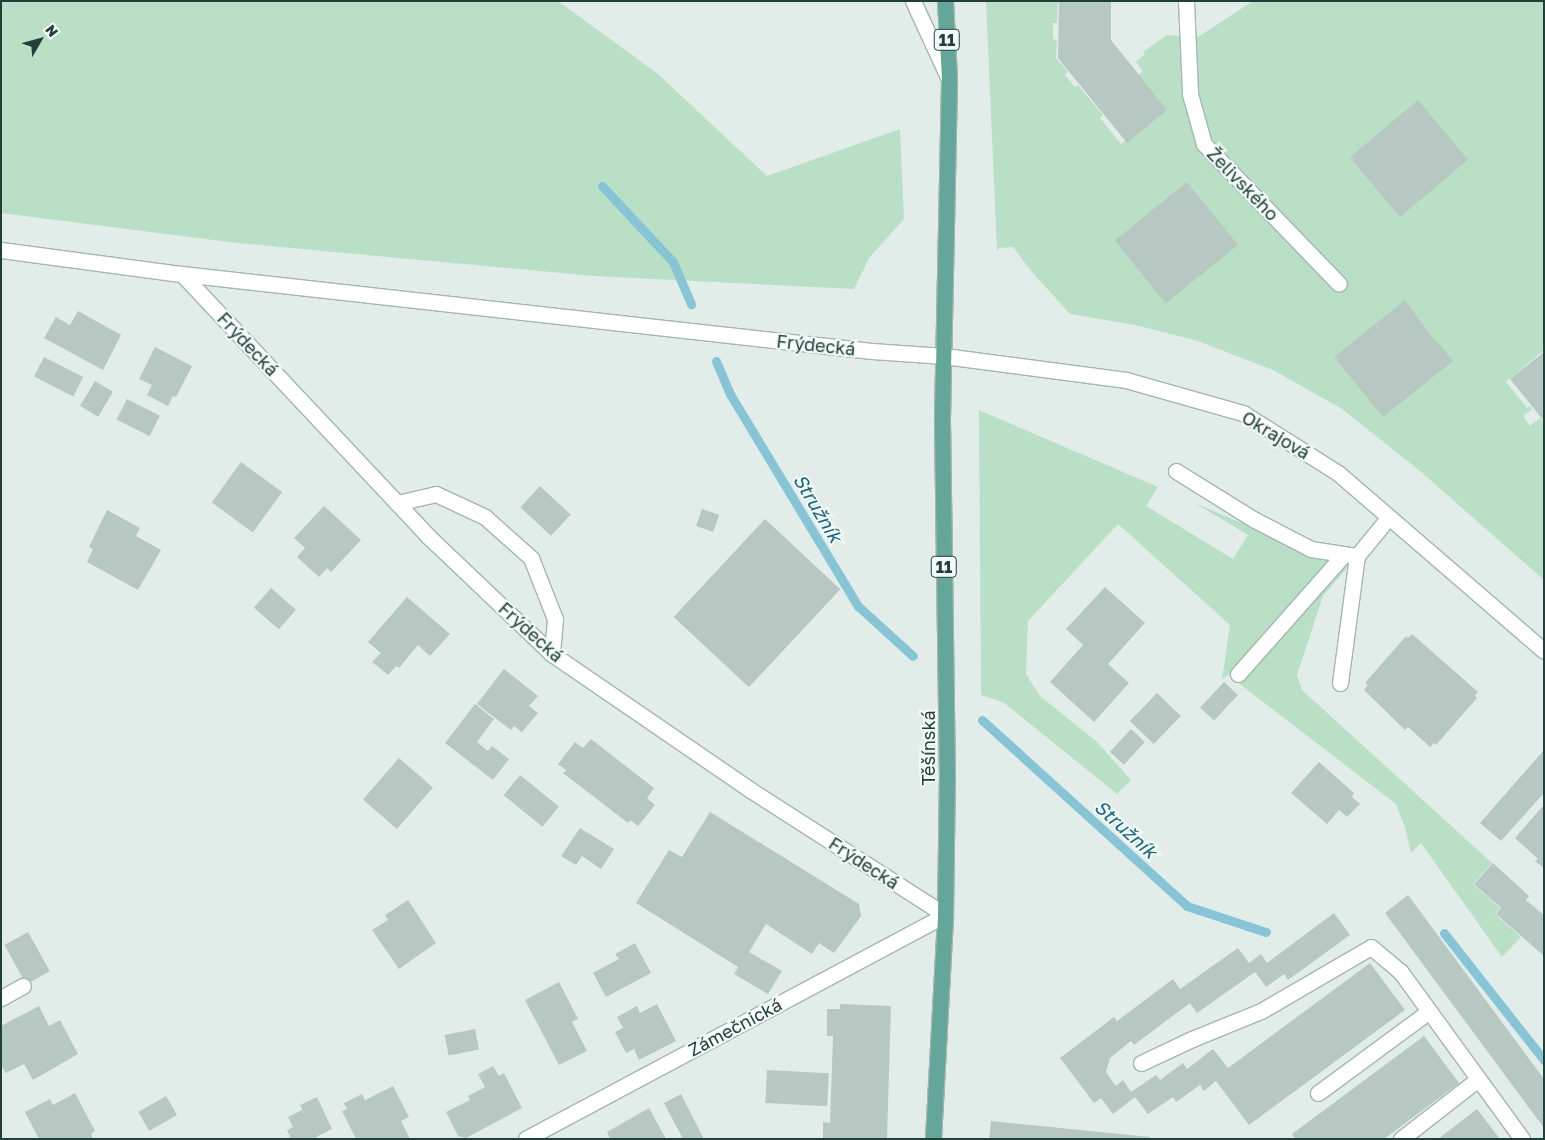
<!DOCTYPE html>
<meta charset="utf-8">
<style>
body{margin:0}
#map{position:relative;width:1545px;height:1140px;overflow:hidden;background:#e2ede9;font-family:"Golos Text",sans-serif}
div>[style]{position:absolute}
.green>*{inset:0;background:#b9e0c6}
.stream>*{height:9px;margin:-4.5px;padding:0 4.5px;transform-origin:4.5px;border-radius:4.5px;background:#86c4d6}
.building>*{inset:0;background:#b7c8c2;transform-origin:0 0}
.roads{filter:drop-shadow(1px 0 #a4b6b1) drop-shadow(-1px 0 #a4b6b1) drop-shadow(0 1px #a4b6b1) drop-shadow(0 -1px #a4b6b1)}
.lane>*{height:15px;margin:-7.5px;padding:0 7.5px;transform-origin:7.5px;border-radius:7.5px;background:#fff}
.street>*{height:15px;margin:-7.5px;padding:0 7.5px;transform-origin:7.5px;border-radius:7.5px;background:#fff}
.secondary>*{height:15px;margin:-7.5px;padding:0 7.5px;transform-origin:7.5px;border-radius:7.5px;background:#fff}
.primary>*{height:15px;margin:-7.5px;padding:0 7.5px;transform-origin:7.5px;border-radius:7.5px;background:#64a699}
span{translate:-50% -50%;white-space:nowrap;text-align:center;line-height:1.15;-webkit-text-stroke:4px #f3f9f7;paint-order:stroke}
.shield-label span{padding:1px 4px;background:#f3f9f7;border:1px solid;border-radius:4px;-webkit-text-stroke-width:0}
.shield-label{font-size:16px;color:#214039;font-weight:700}
.street-label{font-size:18px;color:#214039}
.water-label{font-size:19px;color:#166780;font-style:italic}
.frame{position:absolute;inset:0;border:2px solid #214039;pointer-events:none}
.north{position:absolute;left:15px;top:15px;width:50px;height:50px;-webkit-text-stroke:4px #f3f9f7;paint-order:stroke;rotate:52deg;font-size:14px;font-weight:700;line-height:20px;text-align:center;color:#214039}
.north::after{content:'';display:block;margin:auto;width:18px;height:22px;background:#214039;clip-path:polygon(50% 0,100% 100%,50% 72%,0 100%)}
</style>
<div id="map">
<div class="green">
<div style="clip-path:polygon(1px 1px,558px 1px,658px 74px,767px 176px,900px 129px,904px 219px,869px 258px,854px 289px,593px 276px,237px 243px,1px 213px)"></div>
<div style="clip-path:polygon(986px 1px,1058px 1px,1057px 23px,1053px 23px,1053px 39px,1057px 40px,1056px 58px,1068px 72px,1065px 75px,1075px 87px,1078px 85px,1103px 115px,1100px 118px,1121px 144px,1163px 111px,1138px 75px,1143px 71px,1136px 62px,1145px 54px,1143px 52px,1167px 35px,1198px 37px,1253px 1px,1544px 1px,1544px 350px,1506px 382px,1527px 408px,1530px 406px,1532px 409px,1523px 416px,1530px 426px,1540px 418px,1544px 423px,1544px 580px,1420px 471px,1342px 409px,1275px 371px,1198px 341px,1135px 325px,1070px 314px,1031px 271px,1013px 247px,1000px 248px,997px 251px)"></div>
<div style="clip-path:polygon(979px 410px,1158px 487px,1146px 506px,1233px 559px,1248px 535px,1195px 503px,1347px 568px,1323px 596px,1297px 675px,1302px 690px,1492px 863px,1473px 884px,1500px 908px,1495px 914px,1521px 937px,1502px 957px,1421px 843px,1411px 853px,1405px 827px,1396px 804px,1228px 675px,1222px 679px,1230px 625px,1118px 524px,1028px 621px,1026px 674px,1040px 696px,1096px 741px,1131px 780px,1117px 794px,1003px 702px,981px 695px)"></div>
</div>
<div class="stream">
<div style="left:602px;top:186px;width:104px;rotate:46.9deg"></div>
<div style="left:673px;top:262px;width:46px;rotate:66.8deg"></div>
<div style="left:716px;top:361px;width:36px;rotate:67deg"></div>
<div style="left:730px;top:394px;width:248px;rotate:58.9deg"></div>
<div style="left:858px;top:606px;width:74px;rotate:42.3deg"></div>
<div style="left:982px;top:720px;width:277px;rotate:42.2deg"></div>
<div style="left:1187px;top:906px;width:83px;rotate:18.2deg"></div>
<div style="left:1444px;top:933px;width:162px;rotate:51.8deg"></div>
</div>
<div class="building">
<div style="clip-path:polygon(1059px 1px,1111px 1px,1111px 40px,1167px 110px,1127px 143px,1058px 58px)"></div>
<div style="left:1418px;top:100px;width:78px;height:89px;rotate:50deg"></div>
<div style="left:1187px;top:182px;width:81px;height:93px;rotate:51deg"></div>
<div style="clip-path:polygon(1405px 300px,1435px 341px,1436px 340px,1453px 361px,1383px 417px,1334px 357px)"></div>
<div style="clip-path:polygon(78px 311px,121px 335px,103px 370px,44px 338px,56px 317px,70px 325px)"></div>
<div style="clip-path:polygon(155px 347px,192px 366px,176px 397px,173px 396px,168px 406px,147px 395px,152px 385px,139px 379px)"></div>
<div style="clip-path:polygon(1544px 352px,1544px 421px,1510px 379px)"></div>
<div style="left:44px;top:357px;width:44px;height:22px;rotate:27deg"></div>
<div style="left:95px;top:381px;width:21px;height:29px;rotate:31deg"></div>
<div style="left:127px;top:399px;width:37px;height:23px;rotate:27deg"></div>
<div style="left:241px;top:462px;width:51px;height:50px;rotate:36deg"></div>
<div style="left:540px;top:486px;width:42px;height:29px;rotate:43deg"></div>
<div style="clip-path:polygon(324px 506px,361px 540px,331px 572px,327px 568px,319px 577px,297px 557px,305px 548px,294px 538px)"></div>
<div style="left:702px;top:509px;width:18px;height:18px;rotate:19deg"></div>
<div style="clip-path:polygon(107px 510px,140px 528px,136px 536px,161px 550px,138px 590px,87px 562px,93px 549px,89px 547px)"></div>
<div style="left:765px;top:519px;width:103px;height:134px;rotate:43deg"></div>
<div style="clip-path:polygon(1105px 587px,1145px 623px,1108px 664px,1129px 683px,1094px 722px,1050px 682px,1083px 645px,1066px 629px)"></div>
<div style="left:271px;top:588px;width:33px;height:26px;rotate:41deg"></div>
<div style="clip-path:polygon(407px 597px,450px 634px,430px 656px,418px 645px,399px 668px,396px 666px,388px 675px,372px 662px,381px 653px,368px 642px)"></div>
<div style="clip-path:polygon(1412px 634px,1478px 692px,1475px 696px,1477px 698px,1436px 745px,1434px 743px,1430px 747px,1408px 727px,1405px 730px,1364px 690px,1368px 685px,1365px 683px,1406px 636px,1408px 638px)"></div>
<div style="clip-path:polygon(504px 669px,538px 696px,529px 706px,538px 713px,522px 732px,514px 726px,511px 730px,477px 704px)"></div>
<div style="left:1224px;top:682px;width:19px;height:35px;rotate:43deg"></div>
<div style="left:1157px;top:693px;width:33px;height:39px;rotate:44deg"></div>
<div style="clip-path:polygon(475px 704px,494px 719px,477px 742px,488px 751px,492px 746px,509px 759px,493px 780px,445px 743px)"></div>
<div style="left:1131px;top:729px;width:19px;height:31px;rotate:43deg"></div>
<div style="clip-path:polygon(591px 739px,654px 788px,647px 798px,655px 805px,638px 826px,630px 820px,628px 823px,563px 773px,566px 770px,558px 764px,575px 742px,583px 748px)"></div>
<div style="clip-path:polygon(1544px 750px,1544px 793px,1501px 841px,1480px 823px)"></div>
<div style="left:399px;top:758px;width:45px;height:55px;rotate:41deg"></div>
<div style="clip-path:polygon(1319px 762px,1354px 793px,1352px 797px,1360px 804px,1347px 817px,1339px 810px,1327px 824px,1291px 793px)"></div>
<div style="left:520px;top:775px;width:50px;height:26px;rotate:39deg"></div>
<div style="clip-path:polygon(1542px 807px,1544px 808px,1544px 868px,1535px 861px,1538px 859px,1515px 838px)"></div>
<div style="clip-path:polygon(710px 812px,859px 904px,861px 916px,834px 953px,819px 943px,812px 954px,766px 924px,749px 952px,782px 971px,768px 994px,734px 974px,738px 967px,636px 903px,669px 850px,682px 857px)"></div>
<div style="clip-path:polygon(580px 828px,614px 849px,601px 869px,582px 856px,576px 865px,561px 856px)"></div>
<div style="clip-path:polygon(1493px 863px,1529px 896px,1526px 900px,1544px 915px,1544px 956px,1496px 914px,1501px 908px,1474px 884px)"></div>
<div style="clip-path:polygon(1408px 895px,1544px 1079px,1544px 1128px,1385px 913px)"></div>
<div style="clip-path:polygon(408px 900px,436px 943px,399px 969px,372px 930px,388px 920px,385px 915px)"></div>
<div style="clip-path:polygon(1334px 913px,1350px 935px,1288px 980px,1284px 974px,1266px 987px,1255px 972px,1197px 1013px,1190px 1003px,1134px 1045px,1131px 1041px,1110px 1058px,1106px 1072px,1116px 1086px,1123px 1080px,1131px 1092px,1156px 1075px,1160px 1080px,1183px 1063px,1187px 1069px,1213px 1049px,1228px 1068px,1370px 963px,1405px 1010px,1249px 1125px,1216px 1081px,1204px 1091px,1200px 1085px,1176px 1102px,1173px 1097px,1148px 1114px,1135px 1097px,1113px 1114px,1101px 1098px,1094px 1103px,1060px 1058px,1114px 1017px,1117px 1021px,1173px 979px,1180px 989px,1238px 948px,1249px 963px,1261px 954px,1267px 963px)"></div>
<div style="left:28px;top:932px;width:45px;height:27px;rotate:61deg"></div>
<div style="clip-path:polygon(635px 943px,651px 973px,606px 997px,593px 973px,619px 959px,615px 954px)"></div>
<div style="clip-path:polygon(559px 982px,578px 1019px,572px 1022px,587px 1051px,559px 1065px,525px 1000px)"></div>
<div style="clip-path:polygon(657px 1004px,676px 1041px,639px 1060px,634px 1049px,626px 1053px,615px 1032px,623px 1028px,617px 1017px,637px 1006px,640px 1013px)"></div>
<div style="clip-path:polygon(840px 1004px,891px 1006px,887px 1139px,823px 1139px,823px 1122px,830px 1123px,833px 1036px,827px 1036px,827px 1009px,840px 1009px)"></div>
<div style="clip-path:polygon(39px 1006px,49px 1026px,60px 1020px,78px 1054px,33px 1080px,24px 1064px,6px 1073px,1px 1065px,1px 1026px)"></div>
<div style="left:475px;top:1029px;width:21px;height:31px;rotate:79deg"></div>
<div style="clip-path:polygon(1424px 1036px,1459px 1083px,1384px 1139px,1295px 1139px,1292px 1134px)"></div>
<div style="clip-path:polygon(493px 1066px,499px 1076px,504px 1073px,522px 1108px,466px 1138px,458px 1136px,446px 1112px,470px 1100px,468px 1096px,485px 1087px,478px 1074px)"></div>
<div style="left:767px;top:1070px;width:62px;height:33px;rotate:3deg"></div>
<div style="clip-path:polygon(393px 1086px,409px 1117px,401px 1121px,410px 1139px,356px 1139px,342px 1111px,347px 1109px,344px 1103px,362px 1094px,365px 1100px)"></div>
<div style="clip-path:polygon(75px 1093px,95px 1131px,91px 1134px,93px 1139px,39px 1139px,25px 1112px,50px 1099px,53px 1105px)"></div>
<div style="clip-path:polygon(681px 1094px,704px 1139px,683px 1139px,664px 1103px)"></div>
<div style="left:166px;top:1096px;width:22px;height:32px;rotate:60deg"></div>
<div style="clip-path:polygon(317px 1097px,332px 1129px,316px 1137px,317px 1139px,291px 1139px,287px 1130px,293px 1127px,288px 1117px,302px 1110px,306px 1117px,300px 1105px)"></div>
<div style="clip-path:polygon(649px 1108px,666px 1139px,610px 1139px,607px 1132px)"></div>
<div style="clip-path:polygon(1477px 1109px,1500px 1139px,1438px 1139px)"></div>
<div style="clip-path:polygon(991px 1121px,1150px 1137px,1150px 1139px,989px 1139px)"></div>
</div>
<div class="roads">
<div class="lane">
<div style="left:913px;top:1px;width:84px;rotate:65.3deg"></div>
<div style="left:397px;top:503px;width:40px;rotate:-13deg"></div>
<div style="left:436px;top:494px;width:54px;rotate:25.1deg"></div>
<div style="left:485px;top:517px;width:62px;rotate:41.7deg"></div>
<div style="left:531px;top:558px;width:66px;rotate:68.5deg"></div>
<div style="left:555px;top:619px;width:35px;rotate:95deg"></div>
<div style="left:1141px;top:1063px;width:56px;rotate:-25.2deg"></div>
<div style="left:1192px;top:1039px;width:74px;rotate:-22.1deg"></div>
<div style="left:1261px;top:1011px;width:127px;rotate:-30.2deg"></div>
<div style="left:1371px;top:947px;width:38px;rotate:40deg"></div>
<div style="left:1400px;top:971px;width:208px;rotate:54deg"></div>
<div style="left:1318px;top:1093px;width:137px;rotate:-36.4deg"></div>
<div style="left:1401px;top:1139px;width:98px;rotate:-37.9deg"></div>
</div>
<div class="street">
<div style="left:1186px;top:1px;width:93px;rotate:87.5deg"></div>
<div style="left:1190px;top:94px;width:52px;rotate:74.4deg"></div>
<div style="left:1204px;top:144px;width:194px;rotate:46deg"></div>
<div style="left:182px;top:274px;width:361px;rotate:46.8deg"></div>
<div style="left:429px;top:537px;width:170px;rotate:43.6deg"></div>
<div style="left:552px;top:654px;width:239px;rotate:34.4deg"></div>
<div style="left:749px;top:789px;width:233px;rotate:32.7deg"></div>
<div style="left:945px;top:915px;width:475px;rotate:151.9deg"></div>
<div style="left:944px;top:356px;width:184px;rotate:7.5deg"></div>
<div style="left:1126px;top:380px;width:122px;rotate:15.8deg"></div>
<div style="left:1243px;top:413px;width:112px;rotate:32.3deg"></div>
<div style="left:1338px;top:473px;width:272px;rotate:40.8deg"></div>
<div style="left:1176px;top:471px;width:91px;rotate:31.9deg"></div>
<div style="left:1253px;top:519px;width:65px;rotate:27.3deg"></div>
<div style="left:1311px;top:549px;width:47px;rotate:8.7deg"></div>
<div style="left:1357px;top:556px;width:50px;rotate:-50.6deg"></div>
<div style="left:1238px;top:674px;width:160px;rotate:-48.5deg"></div>
<div style="left:1340px;top:683px;width:128px;rotate:-82.4deg"></div>
<div style="left:1px;top:998px;width:25px;rotate:-29deg"></div>
</div>
<div class="secondary">
<div style="left:1px;top:250px;width:183px;rotate:7.6deg"></div>
<div style="left:182px;top:274px;width:694px;rotate:6.37deg"></div>
<div style="left:872px;top:351px;width:72px;rotate:4deg"></div>
</div>
<div class="primary">
<div style="left:933px;top:1139px;width:224px;rotate:-86.9deg"></div>
<div style="left:945px;top:915px;width:136px;rotate:-89.2deg"></div>
<div style="left:947px;top:779px;width:362px;rotate:-90.8deg"></div>
<div style="left:942px;top:417px;width:338px;rotate:-88.8deg"></div>
<div style="left:949px;top:79px;width:78px;rotate:-92.9deg"></div>
</div>
</div>
<div class="shield-label">
<span style="left:947px;top:40px">11</span>
<span style="left:944px;top:567px">11</span>
</div>
<div class="street-label">
<span style="left:1243px;top:184px;rotate:46deg">Želivského</span>
<span style="left:248px;top:344px;rotate:47deg">Frýdecká</span>
<span style="left:816px;top:345px;rotate:6deg">Frýdecká</span>
<span style="left:1276px;top:435px;rotate:31deg">Okrajová</span>
<span style="left:531px;top:632px;rotate:42deg">Frýdecká</span>
<span style="left:928px;top:748px;rotate:-90deg">Těšínská</span>
<span style="left:864px;top:863px;rotate:33deg">Frýdecká</span>
<span style="left:735px;top:1027px;rotate:-28deg">Zámečnická</span>
</div>
<div class="water-label">
<span style="left:818px;top:508px;rotate:59deg">Stružník</span>
<span style="left:1126px;top:829px;rotate:42deg">Stružník</span>
</div>
<div class="frame"></div>
<div class="north">N</div>
</div>
